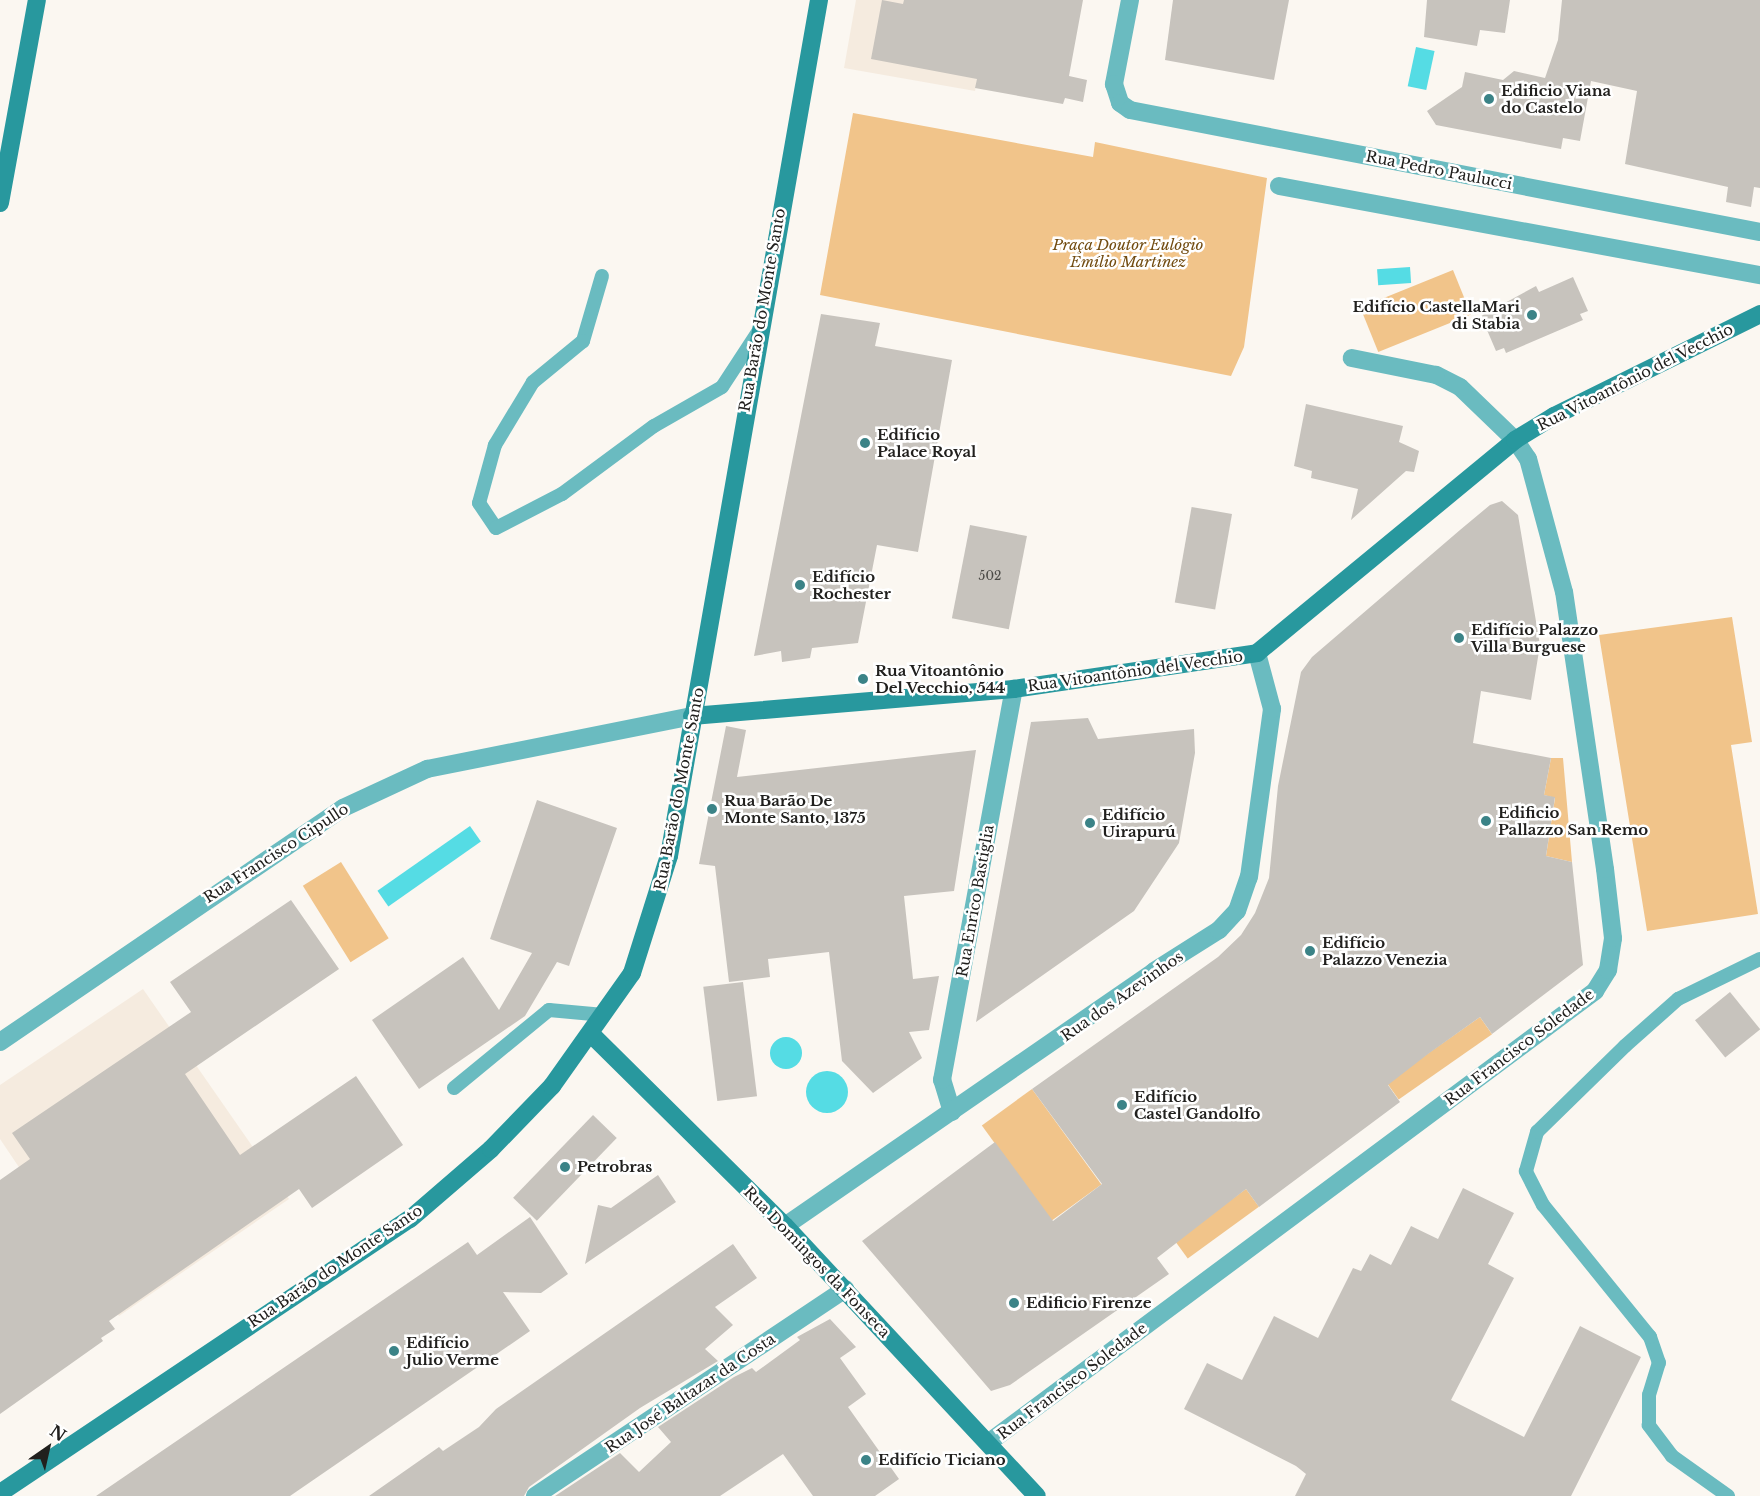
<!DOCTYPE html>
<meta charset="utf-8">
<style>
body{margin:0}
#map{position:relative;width:1760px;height:1496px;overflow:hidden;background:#fbf7f1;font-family:"Libre Baskerville",serif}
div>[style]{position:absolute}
.built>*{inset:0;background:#f5ebdf}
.green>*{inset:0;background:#f1c48a;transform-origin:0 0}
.water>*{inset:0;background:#55dce4;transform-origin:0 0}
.round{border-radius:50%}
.building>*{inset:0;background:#c7c3bd;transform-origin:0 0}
.lane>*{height:14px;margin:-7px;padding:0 7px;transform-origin:7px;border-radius:7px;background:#6abbc0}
.street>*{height:18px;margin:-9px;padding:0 9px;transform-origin:9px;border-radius:9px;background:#6abbc0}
.secondary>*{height:18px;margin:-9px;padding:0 9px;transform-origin:9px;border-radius:9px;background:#28989e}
.dots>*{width:16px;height:16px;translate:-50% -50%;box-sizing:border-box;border:3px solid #fff;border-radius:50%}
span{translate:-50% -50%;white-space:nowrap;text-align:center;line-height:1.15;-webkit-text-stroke:5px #fff;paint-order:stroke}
.number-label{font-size:12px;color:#4a4946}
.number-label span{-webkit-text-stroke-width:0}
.poi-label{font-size:15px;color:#21201e;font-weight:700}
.left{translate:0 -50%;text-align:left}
.right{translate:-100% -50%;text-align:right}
.street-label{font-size:15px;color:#21201e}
.park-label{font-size:15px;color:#724c11;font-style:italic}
.north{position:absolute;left:18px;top:1418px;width:60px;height:60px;-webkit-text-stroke:4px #fff;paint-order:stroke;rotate:34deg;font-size:16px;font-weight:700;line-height:24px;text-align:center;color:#21201e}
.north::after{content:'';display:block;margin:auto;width:21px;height:27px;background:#21201e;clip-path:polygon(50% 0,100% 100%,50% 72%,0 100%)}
</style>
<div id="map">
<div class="built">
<div style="clip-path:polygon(856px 0,992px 0,975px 91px,844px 68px)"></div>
<div style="clip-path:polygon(143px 989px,289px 1199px,119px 1316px,0 1139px,0 1085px)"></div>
</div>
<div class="green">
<div style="clip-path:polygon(853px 113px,1093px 157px,1095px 142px,1267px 178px,1244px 347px,1231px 376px,820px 295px)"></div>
<div style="left:1453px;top:270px;width:48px;height:100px;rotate:68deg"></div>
<div style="clip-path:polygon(1732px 617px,1752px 742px,1731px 745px,1758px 914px,1647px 931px,1599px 635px)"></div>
<div style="clip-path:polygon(1551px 758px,1563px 758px,1572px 862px,1546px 856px,1555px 798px,1544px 795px)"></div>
<div style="left:341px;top:862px;width:90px;height:45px;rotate:58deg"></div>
<div style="left:1480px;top:1017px;width:21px;height:114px;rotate:55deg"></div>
<div style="left:1032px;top:1089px;width:118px;height:62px;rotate:54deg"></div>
<div style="left:1246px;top:1189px;width:22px;height:88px;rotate:54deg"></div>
</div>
<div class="water">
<div style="left:1416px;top:47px;width:19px;height:40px;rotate:12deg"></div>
<div style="left:1410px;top:267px;width:16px;height:33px;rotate:86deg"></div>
<div style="left:470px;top:826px;width:19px;height:113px;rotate:55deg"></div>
<div class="round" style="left:770px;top:1037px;width:32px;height:32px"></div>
<div class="round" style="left:806px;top:1071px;width:42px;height:42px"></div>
</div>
<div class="building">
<div style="clip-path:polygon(882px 0,903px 4px,904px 0,1083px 0,1069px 76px,1087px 80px,1083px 102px,1065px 98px,1063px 104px,975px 88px,977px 79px,871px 59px)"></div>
<div style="clip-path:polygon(1173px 0,1289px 0,1274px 80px,1165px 60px)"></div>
<div style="clip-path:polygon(1427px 0,1510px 0,1505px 33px,1480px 30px,1477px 46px,1424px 37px)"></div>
<div style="clip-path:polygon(1562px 0,1760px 0,1760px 188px,1754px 187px,1751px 207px,1726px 202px,1728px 187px,1625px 164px,1637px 91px,1591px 81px,1580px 141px,1563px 138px,1561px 149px,1436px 125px,1427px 111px,1462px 87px,1465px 72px,1503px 80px,1514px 71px,1545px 78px,1558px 40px)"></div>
<div style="clip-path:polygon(1573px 277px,1588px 311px,1580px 314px,1583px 320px,1506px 353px,1504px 348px,1496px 351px,1481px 316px,1536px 286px,1539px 292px)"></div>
<div style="clip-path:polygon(821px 314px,880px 323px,875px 346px,952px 360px,918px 552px,877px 545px,858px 643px,812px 648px,810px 658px,782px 662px,781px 651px,754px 656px)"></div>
<div style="clip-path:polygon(1306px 404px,1403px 426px,1399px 442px,1419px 451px,1414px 472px,1406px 471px,1351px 520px,1358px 489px,1311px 478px,1312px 471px,1294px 466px)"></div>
<div style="clip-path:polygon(1502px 501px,1518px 515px,1540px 645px,1531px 700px,1481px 691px,1473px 743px,1551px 758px,1544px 795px,1555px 797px,1546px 856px,1572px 862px,1583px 965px,1492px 1034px,1480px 1017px,1428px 1054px,1388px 1085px,1400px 1102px,1259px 1207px,1246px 1189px,1157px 1258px,1169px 1274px,1010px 1385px,991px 1391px,862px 1241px,995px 1142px,1053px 1221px,1102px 1184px,1032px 1089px,1218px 957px,1241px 935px,1255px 913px,1269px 878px,1278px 786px,1301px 672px,1312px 657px,1460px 530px,1490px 505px)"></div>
<div style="left:1232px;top:514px;width:97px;height:41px;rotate:100deg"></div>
<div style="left:970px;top:525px;width:58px;height:95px;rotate:11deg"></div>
<div style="clip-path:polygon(1088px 718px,1098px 739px,1194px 729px,1195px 753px,1179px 843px,1134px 911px,976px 1022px,1031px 722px)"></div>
<div style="clip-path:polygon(726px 726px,746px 730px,737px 777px,976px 750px,954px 891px,904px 896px,913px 979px,939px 976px,929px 1030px,909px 1032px,922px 1058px,873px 1093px,842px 1061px,829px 952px,768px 959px,770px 977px,729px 982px,715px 866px,699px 864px)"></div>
<div style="clip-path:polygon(537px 800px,617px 828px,569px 966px,557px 962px,525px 1016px,419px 1089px,372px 1020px,463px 957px,499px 1010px,532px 953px,490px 939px)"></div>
<div style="clip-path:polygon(291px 900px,339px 969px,185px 1074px,240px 1155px,356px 1076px,403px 1145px,312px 1208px,299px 1189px,109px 1321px,115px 1329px,101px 1338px,103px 1341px,0 1414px,0 1180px,30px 1159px,12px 1133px,191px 1012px,170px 982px)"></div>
<div style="left:743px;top:982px;width:115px;height:40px;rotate:83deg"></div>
<div style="left:1730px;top:992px;width:48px;height:45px;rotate:51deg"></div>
<div style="left:593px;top:1115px;width:33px;height:115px;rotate:44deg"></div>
<div style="clip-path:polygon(658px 1175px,676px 1202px,585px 1264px,598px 1205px,611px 1208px)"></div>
<div style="clip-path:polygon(1463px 1188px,1514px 1213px,1488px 1264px,1514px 1278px,1451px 1400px,1524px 1437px,1580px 1326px,1641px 1357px,1571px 1496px,1295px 1496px,1306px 1474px,1296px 1466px,1184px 1409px,1207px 1363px,1242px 1380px,1274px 1316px,1318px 1338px,1353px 1268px,1361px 1271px,1370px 1254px,1391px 1265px,1411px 1226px,1438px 1239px)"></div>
<div style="clip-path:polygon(530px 1217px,568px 1274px,541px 1293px,503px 1292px,530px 1331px,290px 1496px,96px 1496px,468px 1242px,477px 1255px)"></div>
<div style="clip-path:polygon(733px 1244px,757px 1278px,715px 1307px,733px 1325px,705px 1349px,718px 1361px,640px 1408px,529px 1487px,524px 1496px,369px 1496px,439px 1447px,443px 1451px,479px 1427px,496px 1409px)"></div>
<div style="clip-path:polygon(830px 1319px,856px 1347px,840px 1358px,866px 1394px,848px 1407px,899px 1479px,875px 1496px,813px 1496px,783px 1454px,720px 1496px,555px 1496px,620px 1453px,639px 1472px,671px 1442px,658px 1427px,734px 1377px,752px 1368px,756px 1372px,800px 1340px,797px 1337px)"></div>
</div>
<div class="lane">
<div style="left:602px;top:276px;width:68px;rotate:106.3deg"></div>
<div style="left:583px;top:341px;width:65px;rotate:140.6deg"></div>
<div style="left:533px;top:382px;width:74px;rotate:121.1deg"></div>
<div style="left:495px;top:445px;width:60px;rotate:105.4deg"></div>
<div style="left:479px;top:503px;width:30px;rotate:56deg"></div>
<div style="left:496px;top:528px;width:74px;rotate:-27.3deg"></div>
<div style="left:562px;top:494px;width:114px;rotate:-36.5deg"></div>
<div style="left:654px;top:426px;width:78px;rotate:-29.8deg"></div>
<div style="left:722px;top:387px;width:66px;rotate:-56.8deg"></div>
<div style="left:454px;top:1088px;width:123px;rotate:-39.4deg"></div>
<div style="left:549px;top:1010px;width:55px;rotate:5.2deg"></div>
<div style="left:1728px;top:1496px;width:69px;rotate:-144.5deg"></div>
<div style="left:1672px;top:1456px;width:39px;rotate:-127deg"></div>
<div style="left:1649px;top:1425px;width:30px;rotate:-90deg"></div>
<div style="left:1649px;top:1395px;width:34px;rotate:-73deg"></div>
<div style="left:1659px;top:1363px;width:28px;rotate:-109deg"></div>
<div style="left:1650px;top:1337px;width:170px;rotate:-129deg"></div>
<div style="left:1543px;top:1205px;width:38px;rotate:-117deg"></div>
<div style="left:1526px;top:1171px;width:41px;rotate:-74.2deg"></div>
<div style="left:1537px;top:1132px;width:123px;rotate:-44.3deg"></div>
<div style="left:1625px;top:1046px;width:71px;rotate:-41.6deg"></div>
<div style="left:1678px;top:999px;width:91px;rotate:-26deg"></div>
</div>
<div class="street">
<div style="left:1130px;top:0;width:86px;rotate:100.8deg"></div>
<div style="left:1114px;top:84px;width:20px;rotate:72deg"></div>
<div style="left:1120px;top:103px;width:12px;rotate:35deg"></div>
<div style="left:1130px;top:110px;width:642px;rotate:10.96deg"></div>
<div style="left:1279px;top:186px;width:489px;rotate:10.5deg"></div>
<div style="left:0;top:1042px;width:415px;rotate:-34.3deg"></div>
<div style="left:343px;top:808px;width:93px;rotate:-24.9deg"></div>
<div style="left:427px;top:769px;width:270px;rotate:-11.3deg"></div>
<div style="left:952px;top:1112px;width:34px;rotate:-107deg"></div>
<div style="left:942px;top:1080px;width:398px;rotate:-79.6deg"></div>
<div style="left:785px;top:1226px;width:449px;rotate:-34.6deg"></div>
<div style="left:1154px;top:971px;width:77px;rotate:-32.2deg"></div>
<div style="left:1219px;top:930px;width:26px;rotate:-47deg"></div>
<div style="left:1237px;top:911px;width:36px;rotate:-71deg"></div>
<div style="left:1249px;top:877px;width:170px;rotate:-82.2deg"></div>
<div style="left:1272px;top:709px;width:58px;rotate:-105deg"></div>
<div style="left:988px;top:1443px;width:757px;rotate:-36.67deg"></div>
<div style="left:1595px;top:991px;width:25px;rotate:-58deg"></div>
<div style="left:1608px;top:970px;width:32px;rotate:-81deg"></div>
<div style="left:1613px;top:938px;width:69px;rotate:-96.6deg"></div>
<div style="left:1605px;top:869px;width:280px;rotate:-98.4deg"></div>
<div style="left:1564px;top:592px;width:138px;rotate:-105.1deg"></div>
<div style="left:1528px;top:459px;width:23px;rotate:-124deg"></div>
<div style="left:1515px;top:440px;width:76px;rotate:-136.1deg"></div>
<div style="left:1460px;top:387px;width:27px;rotate:-153deg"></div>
<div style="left:1436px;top:375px;width:86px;rotate:-168.6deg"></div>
<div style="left:535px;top:1496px;width:373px;rotate:-33.7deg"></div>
</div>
<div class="secondary">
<div style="left:0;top:203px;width:206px;rotate:-79.7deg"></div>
<div style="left:692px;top:716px;width:323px;rotate:-4.8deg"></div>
<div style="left:1014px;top:689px;width:246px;rotate:-8.4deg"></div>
<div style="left:1257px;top:653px;width:335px;rotate:-39.5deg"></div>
<div style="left:1515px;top:440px;width:46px;rotate:-31.6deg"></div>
<div style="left:1554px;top:416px;width:230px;rotate:-26.3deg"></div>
<div style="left:591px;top:1034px;width:273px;rotate:44.7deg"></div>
<div style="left:785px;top:1226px;width:369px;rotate:47deg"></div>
<div style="left:0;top:1493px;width:493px;rotate:-33.8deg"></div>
<div style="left:410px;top:1219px;width:107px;rotate:-40.8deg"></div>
<div style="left:491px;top:1149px;width:88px;rotate:-45.9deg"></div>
<div style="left:552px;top:1086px;width:138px;rotate:-54.7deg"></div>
<div style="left:632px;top:973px;width:123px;rotate:-72.5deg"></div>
<div style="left:669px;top:856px;width:869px;rotate:-80.06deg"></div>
</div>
<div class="dots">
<div style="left:1489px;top:99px;background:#3b8387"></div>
<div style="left:1532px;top:315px;background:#3b8387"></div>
<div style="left:865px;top:443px;background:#3b8387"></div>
<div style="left:800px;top:585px;background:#3b8387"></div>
<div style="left:1459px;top:638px;background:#3b8387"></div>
<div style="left:863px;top:679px;background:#3b8387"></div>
<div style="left:712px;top:809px;background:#3b8387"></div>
<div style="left:1486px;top:821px;background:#3b8387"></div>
<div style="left:1090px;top:823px;background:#3b8387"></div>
<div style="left:1310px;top:951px;background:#3b8387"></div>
<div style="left:1122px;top:1105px;background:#3b8387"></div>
<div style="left:565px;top:1167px;background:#3b8387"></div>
<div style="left:1014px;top:1303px;background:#3b8387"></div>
<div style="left:394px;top:1351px;background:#3b8387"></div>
<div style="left:866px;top:1460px;background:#3b8387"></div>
</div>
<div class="number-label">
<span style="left:990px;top:576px">502</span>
</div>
<div class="poi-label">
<span class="left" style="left:1501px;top:99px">Edificio Viana<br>do Castelo</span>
<span class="right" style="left:1520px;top:315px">Edifício CastellaMari<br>di Stabia</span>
<span class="left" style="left:877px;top:443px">Edifício<br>Palace Royal</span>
<span class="left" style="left:812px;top:585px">Edifício<br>Rochester</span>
<span class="left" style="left:1471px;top:638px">Edifício Palazzo<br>Villa Burguese</span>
<span class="left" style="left:875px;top:679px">Rua Vitoantônio<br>Del Vecchio, 544</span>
<span class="left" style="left:724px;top:809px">Rua Barão De<br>Monte Santo, 1375</span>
<span class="left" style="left:1498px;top:821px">Edificio<br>Pallazzo San Remo</span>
<span class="left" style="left:1102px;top:823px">Edifício<br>Uirapurú</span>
<span class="left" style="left:1322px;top:951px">Edifício<br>Palazzo Venezia</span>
<span class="left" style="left:1134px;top:1105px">Edifício<br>Castel Gandolfo</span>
<span class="left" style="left:577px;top:1167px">Petrobras</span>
<span class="left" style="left:1026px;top:1303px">Edificio Firenze</span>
<span class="left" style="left:406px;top:1351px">Edifício<br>Julio Verme</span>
<span class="left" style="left:878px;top:1460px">Edifício Ticiano</span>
</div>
<div class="street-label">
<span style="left:1439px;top:170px;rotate:11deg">Rua Pedro Paulucci</span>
<span style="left:762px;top:310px;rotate:-80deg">Rua Barão do Monte Santo</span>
<span style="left:1635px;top:377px;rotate:-27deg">Rua Vitoantônio del Vecchio</span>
<span style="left:1135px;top:671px;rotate:-8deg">Rua Vitoantônio del Vecchio</span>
<span style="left:679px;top:789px;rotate:-79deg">Rua Barão do Monte Santo</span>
<span style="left:276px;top:853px;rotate:-33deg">Rua Francisco Cipullo</span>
<span style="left:975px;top:901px;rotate:-80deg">Rua Enrico Bastiglia</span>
<span style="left:1122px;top:996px;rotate:-35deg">Rua dos Azevinhos</span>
<span style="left:1519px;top:1047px;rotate:-37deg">Rua Francisco Soledade</span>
<span style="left:817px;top:1262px;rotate:46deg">Rua Domingos da Fonseca</span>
<span style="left:335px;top:1266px;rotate:-34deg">Rua Barão do Monte Santo</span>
<span style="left:1072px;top:1381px;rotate:-37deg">Rua Francisco Soledade</span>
<span style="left:690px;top:1393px;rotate:-34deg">Rua José Baltazar da Costa</span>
</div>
<div class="park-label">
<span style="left:1128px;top:253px">Praça Doutor Eulógio<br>Emílio Martinez</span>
</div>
<div class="north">N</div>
</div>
